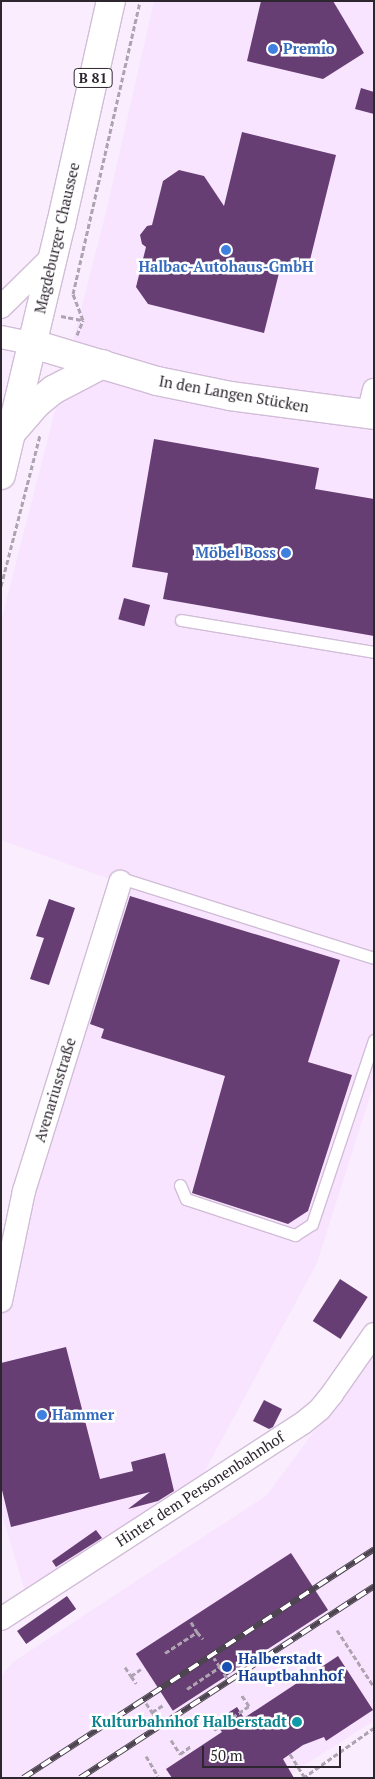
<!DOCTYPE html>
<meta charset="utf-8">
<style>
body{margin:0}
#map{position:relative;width:375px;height:1779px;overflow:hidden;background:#faeefe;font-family:"PT Serif",serif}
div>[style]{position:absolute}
.built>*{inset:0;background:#f8e4fe}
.building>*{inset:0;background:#673e73;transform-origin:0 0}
.path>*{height:3px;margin-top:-1.5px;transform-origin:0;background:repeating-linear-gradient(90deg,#aea3b1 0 5px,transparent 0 7.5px)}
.roads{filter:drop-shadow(1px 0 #d1bdd7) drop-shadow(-1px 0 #d1bdd7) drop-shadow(0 1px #d1bdd7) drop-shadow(0 -1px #d1bdd7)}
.service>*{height:11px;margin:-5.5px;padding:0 5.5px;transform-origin:5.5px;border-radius:5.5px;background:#fff}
.minor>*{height:22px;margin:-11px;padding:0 11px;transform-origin:11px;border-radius:11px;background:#fff}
.tertiary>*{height:28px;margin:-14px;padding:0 14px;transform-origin:14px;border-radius:14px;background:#fff}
.primary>*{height:28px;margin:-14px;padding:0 14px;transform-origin:14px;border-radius:14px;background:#fff}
.rail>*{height:5.5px;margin-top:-2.75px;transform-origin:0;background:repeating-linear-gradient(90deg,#fff 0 11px,#4d4550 0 22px);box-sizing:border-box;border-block:1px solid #4d4550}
.dots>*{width:14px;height:14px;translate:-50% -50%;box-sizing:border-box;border:2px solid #fff;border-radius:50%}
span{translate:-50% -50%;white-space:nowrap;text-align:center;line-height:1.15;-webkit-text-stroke:5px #fff;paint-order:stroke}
.shield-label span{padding:1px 4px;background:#fff;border:1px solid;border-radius:4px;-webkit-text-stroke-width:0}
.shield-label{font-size:14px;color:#2d262f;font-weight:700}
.shop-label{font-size:15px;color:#366cbe;font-weight:700}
.left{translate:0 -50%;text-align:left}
.right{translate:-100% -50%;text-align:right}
.street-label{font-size:15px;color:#2d262f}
.transit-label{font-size:15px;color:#164399;font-weight:700}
.culture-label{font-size:15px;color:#0d838f;font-weight:700}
.frame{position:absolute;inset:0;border:2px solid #2d262f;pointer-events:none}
.scale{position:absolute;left:202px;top:1746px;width:139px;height:22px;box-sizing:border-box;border:2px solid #2d262f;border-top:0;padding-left:6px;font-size:15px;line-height:18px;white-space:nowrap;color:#2d262f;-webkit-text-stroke:4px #fff;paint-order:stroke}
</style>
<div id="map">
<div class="built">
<div style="clip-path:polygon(154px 1px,374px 1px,374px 1084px,317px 1263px,200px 1480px,25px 1591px,1px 1512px,1px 1230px,28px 1236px,36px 1170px,129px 886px,1px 840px,1px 621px,106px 212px)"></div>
<div style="clip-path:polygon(374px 1350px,374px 1721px,284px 1778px,1px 1778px,1px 1676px,13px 1662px,267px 1495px)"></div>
</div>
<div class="building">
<div style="clip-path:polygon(261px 1px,333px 1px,364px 53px,323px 79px,247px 61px)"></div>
<div style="clip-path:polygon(361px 88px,374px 92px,374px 114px,355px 109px)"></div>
<div style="clip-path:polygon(242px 132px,336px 155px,309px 264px,280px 269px,264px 333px,148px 304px,136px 287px,146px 247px,142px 244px,140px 235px,147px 226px,152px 225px,163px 181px,179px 170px,204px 176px,224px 206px)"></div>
<div style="clip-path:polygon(154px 439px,319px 468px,315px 489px,374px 499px,374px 636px,163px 599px,168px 573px,132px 567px)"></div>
<div style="left:124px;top:598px;width:27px;height:22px;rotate:15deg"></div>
<div style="clip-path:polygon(130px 896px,340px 960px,308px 1062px,352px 1075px,308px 1211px,288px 1224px,192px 1193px,225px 1076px,101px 1038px,104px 1029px,90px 1024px)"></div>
<div style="clip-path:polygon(49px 899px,75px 908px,49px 985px,30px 979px,44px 938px,36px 936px)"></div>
<div style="left:340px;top:1279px;width:33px;height:50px;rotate:33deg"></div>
<div style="clip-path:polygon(66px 1347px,100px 1479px,133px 1471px,131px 1462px,165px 1453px,174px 1491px,158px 1501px,128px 1509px,150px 1492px,11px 1527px,1px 1486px,1px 1363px)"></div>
<div style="clip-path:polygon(264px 1400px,282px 1409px,273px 1427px,269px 1429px,253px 1421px)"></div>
<div style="clip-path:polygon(96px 1530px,102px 1538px,56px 1567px,52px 1561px)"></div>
<div style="left:291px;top:1553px;width:68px;height:185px;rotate:57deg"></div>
<div style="left:67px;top:1596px;width:16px;height:61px;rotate:55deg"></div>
<div style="clip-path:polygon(338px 1656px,373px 1710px,326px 1741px,324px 1737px,303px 1745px,283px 1759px,294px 1778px,172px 1778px,166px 1769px,222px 1732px,214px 1722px,237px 1707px,244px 1718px)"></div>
</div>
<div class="path">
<div style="left:61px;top:316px;width:21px;rotate:11deg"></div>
<div style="left:77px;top:335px;width:16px;rotate:-68deg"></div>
<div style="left:83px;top:320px;width:28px;rotate:-111deg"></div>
<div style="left:73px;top:294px;width:301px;rotate:-77.1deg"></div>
<div style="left:1px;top:586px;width:156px;rotate:-75.5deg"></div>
<div style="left:191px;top:1622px;width:12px;rotate:59deg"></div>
<div style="left:337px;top:1630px;width:68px;rotate:57deg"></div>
<div style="left:165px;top:1653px;width:38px;rotate:-33deg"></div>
<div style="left:197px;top:1632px;width:9px;rotate:49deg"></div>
<div style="left:125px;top:1667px;width:11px;rotate:56deg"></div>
<div style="left:131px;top:1676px;width:12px;rotate:-35deg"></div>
<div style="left:220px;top:1667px;width:13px;rotate:58deg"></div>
<div style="left:131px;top:1676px;width:9px;rotate:54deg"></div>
<div style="left:187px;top:1689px;width:40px;rotate:-34deg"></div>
<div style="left:220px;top:1667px;width:11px;rotate:-124deg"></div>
<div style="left:146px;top:1703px;width:11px;rotate:56deg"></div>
<div style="left:152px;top:1712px;width:13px;rotate:-32deg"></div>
<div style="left:152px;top:1712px;width:12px;rotate:55deg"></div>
<div style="left:214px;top:1730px;width:42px;rotate:-34.4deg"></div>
<div style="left:249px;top:1706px;width:14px;rotate:-124deg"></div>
<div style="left:171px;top:1740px;width:17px;rotate:57deg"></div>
<div style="left:180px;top:1754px;width:14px;rotate:-36deg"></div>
<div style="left:290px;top:1754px;width:26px;rotate:58deg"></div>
<div style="left:146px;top:1756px;width:23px;rotate:59deg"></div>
<div style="left:303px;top:1778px;width:87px;rotate:-35.2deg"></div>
</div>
<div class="roads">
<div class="service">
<div style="left:181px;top:620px;width:196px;rotate:9.4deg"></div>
<div style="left:120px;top:882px;width:7px;rotate:-16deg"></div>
<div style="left:127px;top:880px;width:259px;rotate:17.5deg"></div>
<div style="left:180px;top:1185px;width:15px;rotate:67deg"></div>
<div style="left:186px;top:1199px;width:115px;rotate:18.3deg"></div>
<div style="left:295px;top:1235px;width:20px;rotate:-33deg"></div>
<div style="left:312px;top:1224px;width:194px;rotate:-71.4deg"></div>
</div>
<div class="minor">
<div style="left:1px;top:307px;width:74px;rotate:-44.5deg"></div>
<div style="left:1px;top:337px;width:33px;rotate:12deg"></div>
<div style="left:368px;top:414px;width:25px;rotate:-76deg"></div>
<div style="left:1px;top:1301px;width:112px;rotate:-78.2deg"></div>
<div style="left:24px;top:1191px;width:324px;rotate:-72.7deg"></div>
<div style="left:1px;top:1619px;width:360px;rotate:-33deg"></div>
<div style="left:303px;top:1423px;width:22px;rotate:-39deg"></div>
<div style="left:320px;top:1409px;width:19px;rotate:-51deg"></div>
<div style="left:332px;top:1394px;width:73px;rotate:-55deg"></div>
</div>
<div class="tertiary">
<div style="left:33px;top:344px;width:129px;rotate:16.6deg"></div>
<div style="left:157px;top:381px;width:75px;rotate:11.6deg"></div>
<div style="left:230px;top:396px;width:145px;rotate:7.5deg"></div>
<div style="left:11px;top:433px;width:40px;rotate:-49deg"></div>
<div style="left:37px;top:403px;width:21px;rotate:-39deg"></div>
<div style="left:53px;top:390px;width:56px;rotate:-27.5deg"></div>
</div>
<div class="primary">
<div style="left:1px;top:475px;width:258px;rotate:-76.6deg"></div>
<div style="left:61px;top:224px;width:229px;rotate:-77.4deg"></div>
</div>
</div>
<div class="rail">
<div style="left:23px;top:1778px;width:419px;rotate:-33.1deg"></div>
<div style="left:80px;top:1778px;width:351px;rotate:-33.1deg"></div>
</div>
<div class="dots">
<div style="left:273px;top:49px;background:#3f7fe0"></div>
<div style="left:226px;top:250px;background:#3f7fe0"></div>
<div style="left:286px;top:553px;background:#3f7fe0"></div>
<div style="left:42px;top:1415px;background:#3f7fe0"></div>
<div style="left:227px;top:1667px;background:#1a4fb4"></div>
<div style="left:297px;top:1722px;background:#0f9aa8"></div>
</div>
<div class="shield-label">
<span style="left:93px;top:78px">B 81</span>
</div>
<div class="shop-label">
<span class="left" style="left:283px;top:49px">Premio</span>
<span style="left:226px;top:267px">Halbac-Autohaus-GmbH</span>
<span class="right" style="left:276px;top:553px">Möbel Boss</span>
<span class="left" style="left:52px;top:1415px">Hammer</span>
</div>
<div class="street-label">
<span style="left:57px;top:238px;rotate:-77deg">Magdeburger Chaussee</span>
<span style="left:234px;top:394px;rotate:10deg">In den Langen Stücken</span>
<span style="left:55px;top:1090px;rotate:-73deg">Avenariusstraße</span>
<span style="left:200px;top:1489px;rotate:-33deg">Hinter dem Personenbahnhof</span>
</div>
<div class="transit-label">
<span class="left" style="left:238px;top:1667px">Halberstadt<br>Hauptbahnhof</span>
</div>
<div class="culture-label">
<span class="right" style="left:287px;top:1722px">Kulturbahnhof Halberstadt</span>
</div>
<div class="frame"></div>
<div class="scale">50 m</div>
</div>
